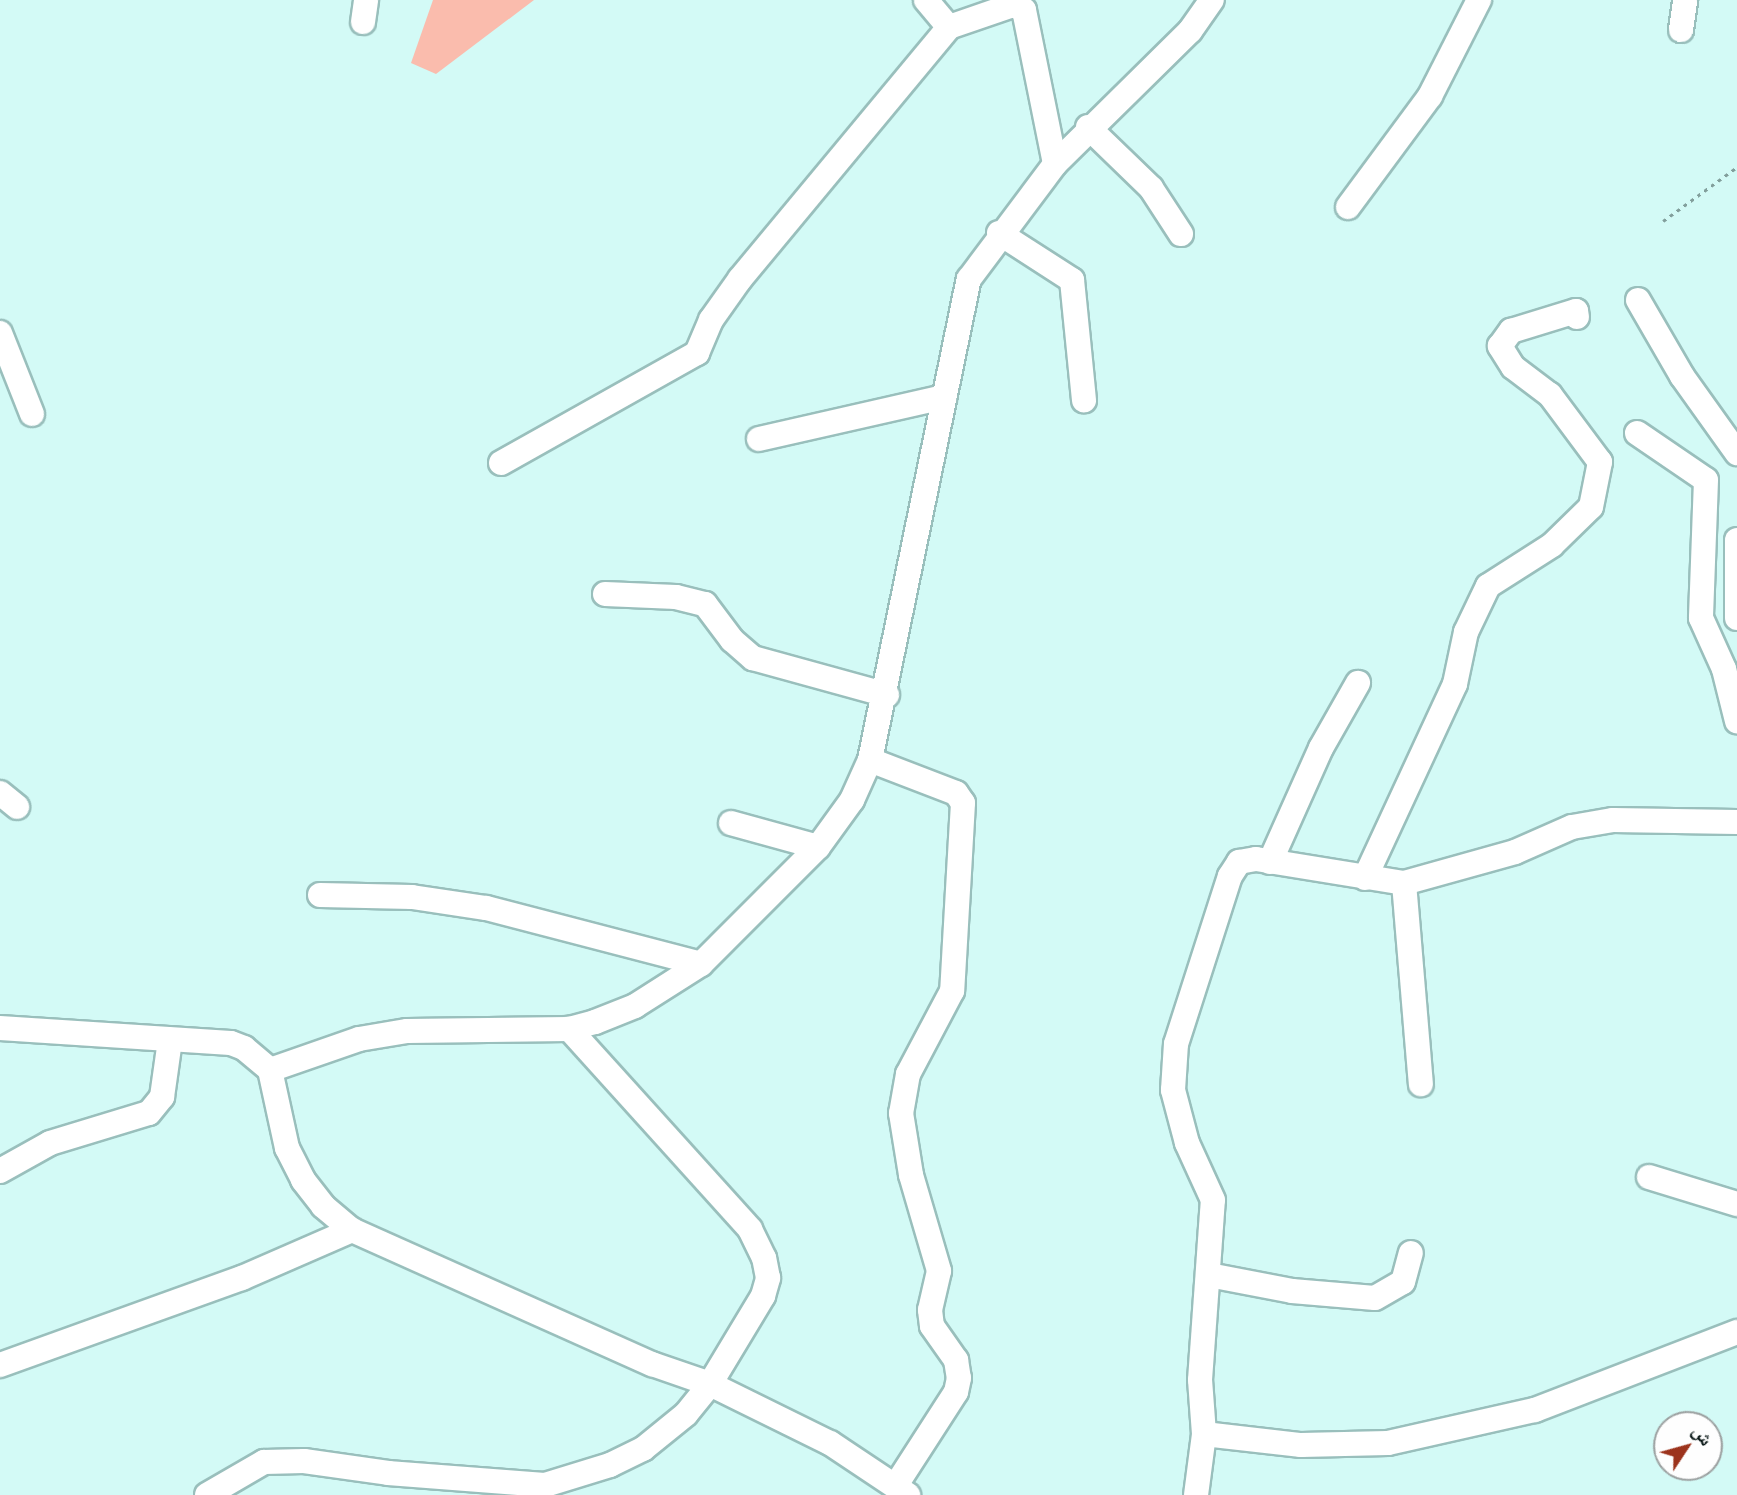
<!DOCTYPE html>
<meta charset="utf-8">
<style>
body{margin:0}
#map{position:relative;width:1737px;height:1495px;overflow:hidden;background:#d3faf6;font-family:"IBM Plex Serif","Noto Naskh Arabic",serif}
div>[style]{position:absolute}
.green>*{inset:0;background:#fabcad}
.path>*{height:2.5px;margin-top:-1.25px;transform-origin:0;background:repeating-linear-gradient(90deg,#829f9c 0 3.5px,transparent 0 8.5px)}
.roads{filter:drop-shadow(2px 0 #99bfbc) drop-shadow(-2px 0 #99bfbc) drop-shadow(0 2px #99bfbc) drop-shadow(0 -2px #99bfbc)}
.minor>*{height:24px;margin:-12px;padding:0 12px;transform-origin:12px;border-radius:12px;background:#fff}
span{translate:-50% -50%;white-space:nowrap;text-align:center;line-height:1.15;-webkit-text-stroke:5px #fefefe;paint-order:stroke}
.north{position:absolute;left:1653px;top:1411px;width:70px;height:70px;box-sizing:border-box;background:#fefefe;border:2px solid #9ca1a1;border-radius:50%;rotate:54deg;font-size:19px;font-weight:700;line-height:28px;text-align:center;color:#081615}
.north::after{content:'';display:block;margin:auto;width:24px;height:32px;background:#9c331c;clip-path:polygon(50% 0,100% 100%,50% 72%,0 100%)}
</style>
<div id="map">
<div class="green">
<div style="clip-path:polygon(433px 0,534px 0,436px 74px,411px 63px)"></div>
</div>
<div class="path">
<div style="left:1663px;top:221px;width:92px;rotate:-36.1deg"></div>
</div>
<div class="roads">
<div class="minor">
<div style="left:926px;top:0;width:35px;rotate:50deg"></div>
<div style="left:363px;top:22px;width:22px;rotate:-82deg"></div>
<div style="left:1681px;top:30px;width:30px;rotate:-82deg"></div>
<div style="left:1088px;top:127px;width:88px;rotate:44.1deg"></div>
<div style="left:1151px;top:188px;width:55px;rotate:56.9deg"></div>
<div style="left:1348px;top:207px;width:138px;rotate:-53.5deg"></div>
<div style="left:1430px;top:96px;width:108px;rotate:-63deg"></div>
<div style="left:999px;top:233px;width:87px;rotate:32.8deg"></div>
<div style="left:1072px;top:280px;width:121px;rotate:84.3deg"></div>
<div style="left:1638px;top:300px;width:88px;rotate:59.9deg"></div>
<div style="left:1682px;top:376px;width:95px;rotate:54.5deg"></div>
<div style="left:0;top:333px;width:87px;rotate:68.4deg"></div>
<div style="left:1637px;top:433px;width:83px;rotate:34.3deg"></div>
<div style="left:1706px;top:480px;width:138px;rotate:92.1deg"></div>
<div style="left:1701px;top:618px;width:56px;rotate:65.7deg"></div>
<div style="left:1724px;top:669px;width:54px;rotate:76deg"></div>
<div style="left:759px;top:439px;width:190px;rotate:-12.8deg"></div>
<div style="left:501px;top:463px;width:225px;rotate:-29.3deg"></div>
<div style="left:697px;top:353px;width:36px;rotate:-67deg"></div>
<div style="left:711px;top:320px;width:50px;rotate:-54.7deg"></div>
<div style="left:740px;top:279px;width:327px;rotate:-50.3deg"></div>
<div style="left:949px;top:27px;width:68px;rotate:-19deg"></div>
<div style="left:1013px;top:5px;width:12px;rotate:24deg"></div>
<div style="left:1024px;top:10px;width:157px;rotate:78.6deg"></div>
<div style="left:1737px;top:540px;width:78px;rotate:90deg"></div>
<div style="left:605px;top:594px;width:71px;rotate:2.4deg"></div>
<div style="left:676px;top:597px;width:30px;rotate:14deg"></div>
<div style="left:705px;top:604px;width:45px;rotate:53.1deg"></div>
<div style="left:732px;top:640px;width:28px;rotate:41deg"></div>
<div style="left:753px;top:658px;width:139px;rotate:15.4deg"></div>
<div style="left:870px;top:760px;width:92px;rotate:21deg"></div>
<div style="left:956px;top:793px;width:12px;rotate:55deg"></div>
<div style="left:963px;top:803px;width:188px;rotate:93.3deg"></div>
<div style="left:952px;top:991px;width:94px;rotate:117.9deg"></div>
<div style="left:908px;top:1074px;width:40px;rotate:100deg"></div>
<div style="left:901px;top:1113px;width:63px;rotate:80.8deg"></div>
<div style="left:911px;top:1175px;width:100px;rotate:73.7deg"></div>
<div style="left:939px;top:1271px;width:40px;rotate:103deg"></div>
<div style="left:930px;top:1310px;width:16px;rotate:83deg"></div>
<div style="left:932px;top:1326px;width:42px;rotate:54.8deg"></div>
<div style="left:956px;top:1360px;width:18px;rotate:81deg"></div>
<div style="left:959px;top:1378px;width:14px;rotate:102deg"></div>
<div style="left:956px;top:1392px;width:111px;rotate:122.8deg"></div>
<div style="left:0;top:793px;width:22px;rotate:39deg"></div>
<div style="left:731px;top:823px;width:90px;rotate:15.4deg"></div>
<div style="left:1270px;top:862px;width:125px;rotate:-65.9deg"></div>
<div style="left:1321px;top:748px;width:75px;rotate:-60.4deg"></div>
<div style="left:1365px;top:878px;width:214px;rotate:-65.1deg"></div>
<div style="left:1455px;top:684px;width:53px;rotate:-78.1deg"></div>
<div style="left:1466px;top:632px;width:51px;rotate:-64.4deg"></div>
<div style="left:1488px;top:586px;width:76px;rotate:-32.6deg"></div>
<div style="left:1552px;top:545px;width:54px;rotate:-44.3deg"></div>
<div style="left:1591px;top:507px;width:46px;rotate:-78.7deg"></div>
<div style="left:1600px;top:462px;width:84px;rotate:-126.7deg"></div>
<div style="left:1550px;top:395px;width:46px;rotate:-142.9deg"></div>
<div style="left:1513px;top:367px;width:25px;rotate:-122deg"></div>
<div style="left:1500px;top:346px;width:19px;rotate:-54deg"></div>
<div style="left:1511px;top:331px;width:68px;rotate:-17.1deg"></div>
<div style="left:1576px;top:311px;width:6px;rotate:81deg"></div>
<div style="left:1404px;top:883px;width:202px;rotate:85.2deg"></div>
<div style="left:320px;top:895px;width:92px;rotate:1.2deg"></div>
<div style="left:412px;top:897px;width:75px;rotate:8.5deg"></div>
<div style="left:486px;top:908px;width:222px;rotate:14.6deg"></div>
<div style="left:0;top:1028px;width:231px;rotate:3.7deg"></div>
<div style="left:231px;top:1043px;width:14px;rotate:21deg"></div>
<div style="left:244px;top:1048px;width:34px;rotate:40deg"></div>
<div style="left:270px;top:1070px;width:80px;rotate:77.7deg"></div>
<div style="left:287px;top:1148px;width:36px;rotate:63deg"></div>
<div style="left:303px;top:1180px;width:33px;rotate:52deg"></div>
<div style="left:323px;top:1206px;width:38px;rotate:40deg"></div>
<div style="left:352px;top:1230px;width:329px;rotate:24.1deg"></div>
<div style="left:652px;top:1364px;width:61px;rotate:19deg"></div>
<div style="left:710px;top:1384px;width:134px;rotate:26.2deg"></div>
<div style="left:830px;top:1443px;width:94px;rotate:33.7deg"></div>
<div style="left:270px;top:1070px;width:94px;rotate:-19.2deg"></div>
<div style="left:359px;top:1039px;width:49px;rotate:-9.5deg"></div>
<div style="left:407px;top:1031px;width:162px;rotate:-0.7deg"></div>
<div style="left:569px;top:1029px;width:27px;rotate:-15deg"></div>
<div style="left:595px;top:1022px;width:43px;rotate:-21.8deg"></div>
<div style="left:635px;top:1006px;width:78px;rotate:-32.5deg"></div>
<div style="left:701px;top:964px;width:165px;rotate:-45deg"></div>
<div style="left:818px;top:847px;width:58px;rotate:-54.1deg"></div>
<div style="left:852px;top:800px;width:44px;rotate:-65.8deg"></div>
<div style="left:870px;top:760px;width:491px;rotate:-78.4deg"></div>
<div style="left:969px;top:279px;width:144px;rotate:-53.2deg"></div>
<div style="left:1055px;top:164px;width:190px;rotate:-44.6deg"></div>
<div style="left:1190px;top:31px;width:38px;rotate:-55deg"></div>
<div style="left:0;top:1171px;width:57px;rotate:-29.2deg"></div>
<div style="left:50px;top:1143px;width:103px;rotate:-16.9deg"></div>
<div style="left:149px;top:1113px;width:21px;rotate:-51deg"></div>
<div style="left:162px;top:1097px;width:58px;rotate:-82deg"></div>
<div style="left:1649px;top:1177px;width:92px;rotate:17.1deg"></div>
<div style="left:1209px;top:1275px;width:85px;rotate:10.9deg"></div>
<div style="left:1292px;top:1291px;width:83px;rotate:4.8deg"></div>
<div style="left:1375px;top:1298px;width:32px;rotate:-30deg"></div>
<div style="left:1403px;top:1282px;width:30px;rotate:-75deg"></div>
<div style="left:0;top:1365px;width:257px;rotate:-19.8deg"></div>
<div style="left:242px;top:1278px;width:120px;rotate:-23.6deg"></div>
<div style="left:1204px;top:1434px;width:98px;rotate:6.5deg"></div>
<div style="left:1301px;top:1445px;width:87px;rotate:-1.3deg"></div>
<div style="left:1388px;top:1443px;width:151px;rotate:-12.7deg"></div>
<div style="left:1535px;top:1410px;width:217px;rotate:-21.1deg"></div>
<div style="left:207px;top:1495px;width:66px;rotate:-30.1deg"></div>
<div style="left:264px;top:1462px;width:40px;rotate:-1.4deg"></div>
<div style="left:304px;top:1461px;width:85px;rotate:8.1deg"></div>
<div style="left:388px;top:1473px;width:157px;rotate:4.4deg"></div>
<div style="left:545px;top:1485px;width:68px;rotate:-17.1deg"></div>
<div style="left:610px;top:1465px;width:37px;rotate:-26deg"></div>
<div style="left:643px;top:1449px;width:55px;rotate:-39.1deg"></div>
<div style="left:686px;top:1414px;width:38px;rotate:-51deg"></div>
<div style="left:710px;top:1384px;width:103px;rotate:-58.9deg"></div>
<div style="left:763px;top:1296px;width:19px;rotate:-74deg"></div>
<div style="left:768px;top:1278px;width:20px;rotate:-101deg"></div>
<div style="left:764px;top:1258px;width:32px;rotate:-116deg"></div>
<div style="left:750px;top:1229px;width:270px;rotate:-132.1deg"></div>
<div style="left:1196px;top:1495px;width:62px;rotate:-82.5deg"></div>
<div style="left:1204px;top:1434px;width:54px;rotate:-94.2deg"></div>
<div style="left:1200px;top:1380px;width:180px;rotate:-85.9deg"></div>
<div style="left:1213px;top:1200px;width:63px;rotate:-114.5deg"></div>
<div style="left:1187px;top:1143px;width:55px;rotate:-104.8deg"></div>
<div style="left:1173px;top:1090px;width:46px;rotate:-86.3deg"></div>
<div style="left:1176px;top:1044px;width:176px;rotate:-72.2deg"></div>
<div style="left:1230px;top:876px;width:17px;rotate:-57deg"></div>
<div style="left:1239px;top:862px;width:17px;rotate:-10deg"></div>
<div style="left:1256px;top:859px;width:150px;rotate:9.2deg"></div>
<div style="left:1404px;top:883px;width:115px;rotate:-15.6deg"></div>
<div style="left:1515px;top:852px;width:62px;rotate:-23.7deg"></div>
<div style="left:1572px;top:827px;width:42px;rotate:-9.7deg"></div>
<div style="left:1613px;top:820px;width:124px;rotate:0.9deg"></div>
</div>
</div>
<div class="north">ش</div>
</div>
